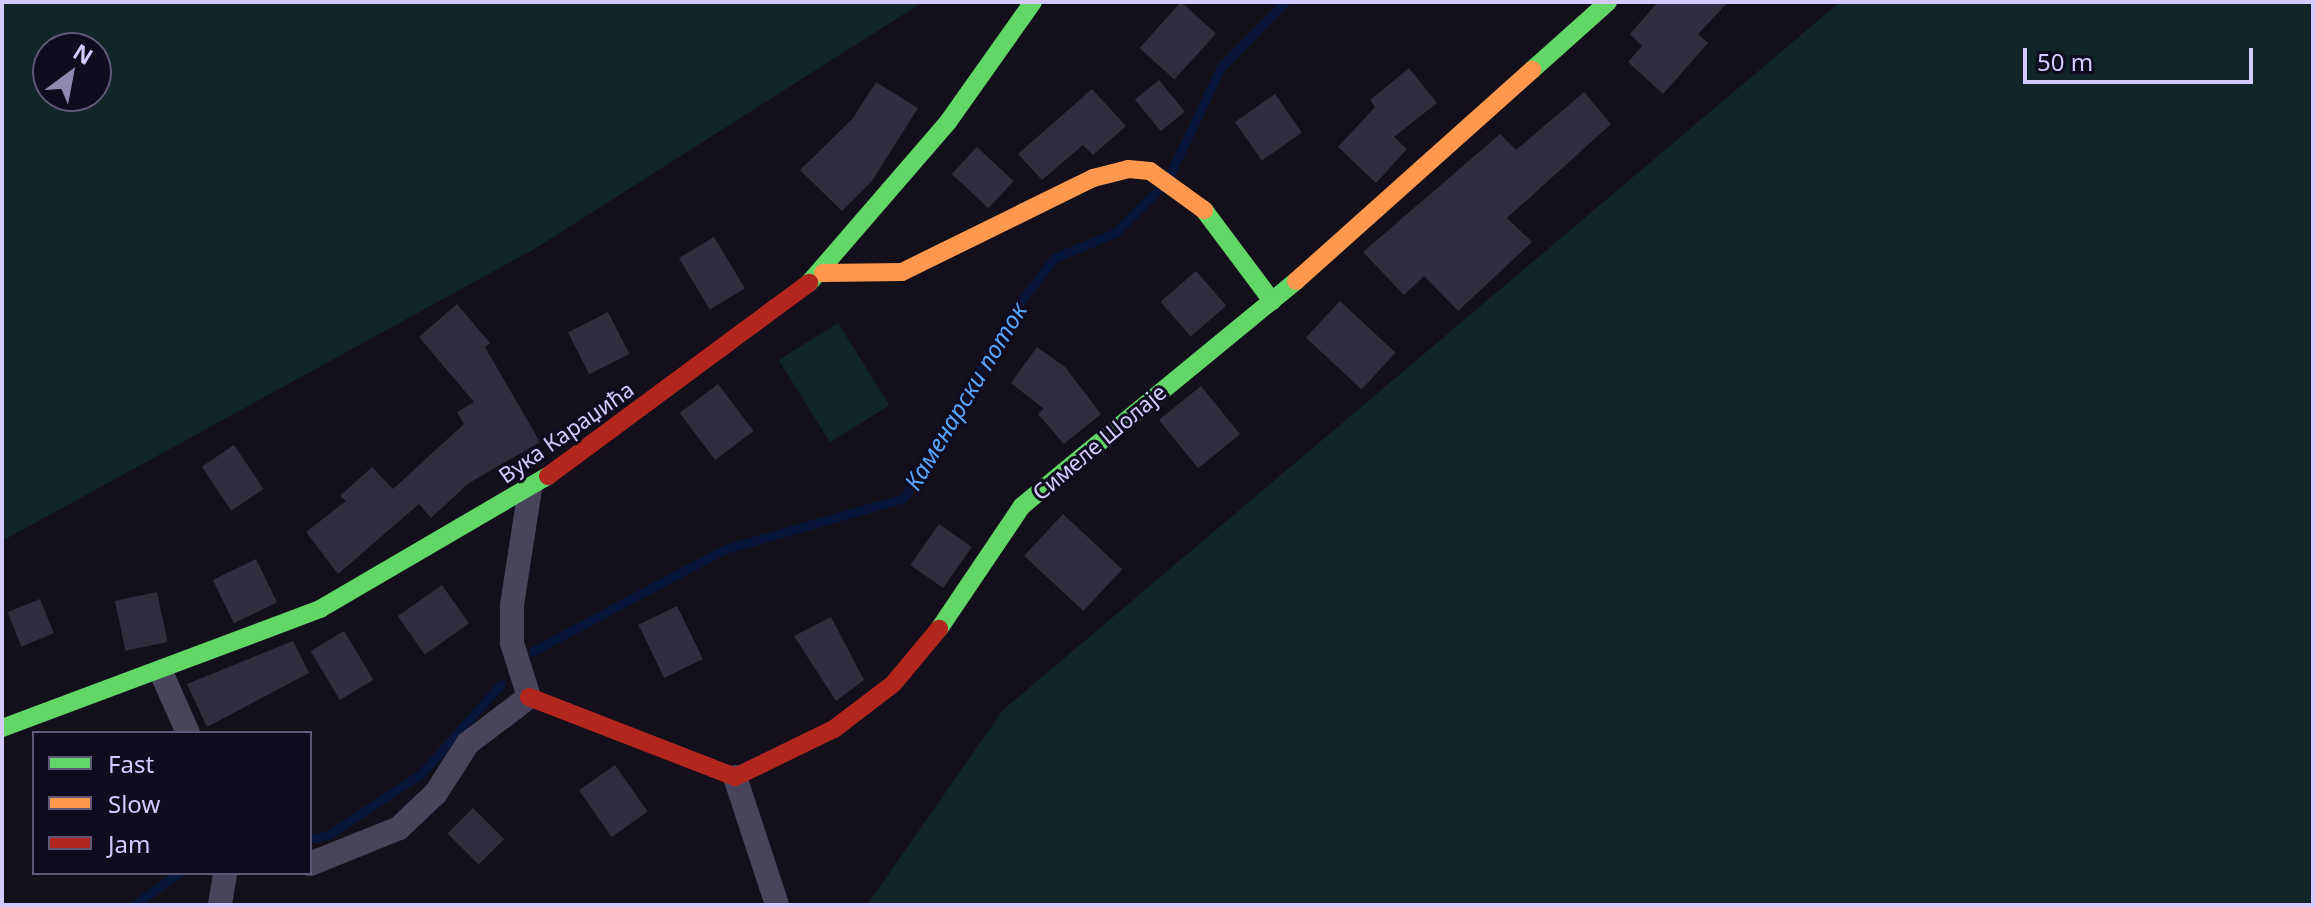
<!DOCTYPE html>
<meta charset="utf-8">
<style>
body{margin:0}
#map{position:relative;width:2315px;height:907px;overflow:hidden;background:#13101b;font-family:"Noto Sans",sans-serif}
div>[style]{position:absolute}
.green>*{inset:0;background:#102527;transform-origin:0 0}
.stream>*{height:9px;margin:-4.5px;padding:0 4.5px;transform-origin:4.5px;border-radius:4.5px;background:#08163a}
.building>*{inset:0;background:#312d3e;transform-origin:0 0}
.street>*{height:24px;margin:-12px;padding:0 12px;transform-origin:12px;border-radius:12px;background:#47445c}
.fast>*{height:18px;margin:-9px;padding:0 9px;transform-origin:9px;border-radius:9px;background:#63d668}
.slow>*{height:18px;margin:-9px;padding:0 9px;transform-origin:9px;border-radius:9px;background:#ff974d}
.jam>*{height:18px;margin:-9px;padding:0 9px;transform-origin:9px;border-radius:9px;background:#b3261e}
span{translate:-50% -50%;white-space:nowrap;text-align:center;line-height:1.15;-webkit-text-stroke:6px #100c1f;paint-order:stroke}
.street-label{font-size:22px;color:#d4caff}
.water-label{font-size:24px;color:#58a6ff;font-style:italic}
.frame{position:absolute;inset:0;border:4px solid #d4caff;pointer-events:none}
.legend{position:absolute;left:32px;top:731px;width:280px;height:144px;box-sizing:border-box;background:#100c1f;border:2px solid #5e5879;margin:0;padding:10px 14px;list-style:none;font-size:24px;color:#d4caff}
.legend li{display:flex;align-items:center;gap:16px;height:40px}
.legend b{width:40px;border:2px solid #5e5879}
.north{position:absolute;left:32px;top:32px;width:80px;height:80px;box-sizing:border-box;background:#100c1f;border:2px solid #5e5879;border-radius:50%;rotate:32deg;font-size:22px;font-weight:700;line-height:32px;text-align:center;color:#d4caff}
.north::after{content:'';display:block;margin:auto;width:28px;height:36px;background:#9089af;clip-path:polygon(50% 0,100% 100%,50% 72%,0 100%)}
.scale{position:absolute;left:2023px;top:48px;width:230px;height:36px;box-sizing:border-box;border:4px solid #d4caff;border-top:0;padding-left:10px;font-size:24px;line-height:28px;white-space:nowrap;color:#d4caff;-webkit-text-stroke:6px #100c1f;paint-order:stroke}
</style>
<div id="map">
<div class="green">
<div style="clip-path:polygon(evenodd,2px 2px,923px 2px,536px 248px,2px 541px,2px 2px,48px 48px,96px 48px,96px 96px,48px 96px,48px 48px)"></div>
<div style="clip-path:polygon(1840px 2px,2313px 2px,2313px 905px,867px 905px,1003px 710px)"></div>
<div style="left:838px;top:323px;width:97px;height:70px;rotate:58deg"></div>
</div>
<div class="stream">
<div style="left:1170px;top:174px;width:119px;rotate:-64.5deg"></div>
<div style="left:1221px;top:67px;width:91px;rotate:-45.4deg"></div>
<div style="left:533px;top:651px;width:217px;rotate:-28deg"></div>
<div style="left:725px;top:549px;width:186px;rotate:-15.9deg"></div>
<div style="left:904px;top:498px;width:214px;rotate:-59.7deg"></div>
<div style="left:1012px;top:313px;width:69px;rotate:-52.6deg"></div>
<div style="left:1054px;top:258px;width:66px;rotate:-22.3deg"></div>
<div style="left:1115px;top:233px;width:66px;rotate:-45deg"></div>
<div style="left:310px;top:839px;width:18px;rotate:-13deg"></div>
<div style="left:328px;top:835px;width:111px;rotate:-33.3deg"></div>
<div style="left:421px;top:774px;width:120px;rotate:-48.4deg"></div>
<div style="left:134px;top:905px;width:55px;rotate:-35.4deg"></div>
</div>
<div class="building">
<div style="left:1181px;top:2px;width:47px;height:62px;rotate:42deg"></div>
<div style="clip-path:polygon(1658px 2px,1728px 2px,1698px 34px,1708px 43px,1663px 94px,1628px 62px,1642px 46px,1630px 34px)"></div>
<div style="clip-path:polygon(1409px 68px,1437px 103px,1394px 137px,1407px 149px,1376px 183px,1338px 147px,1375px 107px,1370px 100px)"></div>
<div style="left:1159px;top:80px;width:41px;height:31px;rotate:51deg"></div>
<div style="clip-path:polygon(876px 82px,918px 108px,872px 181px,842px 211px,800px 170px,853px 118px)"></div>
<div style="clip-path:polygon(1092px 89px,1126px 126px,1093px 155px,1083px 145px,1042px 180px,1018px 154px)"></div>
<div style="clip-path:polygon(1584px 92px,1611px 124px,1507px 218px,1532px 242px,1458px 311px,1424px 276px,1404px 295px,1363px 252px,1500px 134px,1516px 150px)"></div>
<div style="left:1275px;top:94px;width:47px;height:49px;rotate:55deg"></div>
<div style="left:977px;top:147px;width:50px;height:37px;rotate:43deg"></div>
<div style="left:714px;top:237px;width:60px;height:41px;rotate:59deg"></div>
<div style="left:1196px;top:271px;width:46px;height:47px;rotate:49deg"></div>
<div style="left:1340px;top:301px;width:76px;height:50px;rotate:43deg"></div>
<div style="clip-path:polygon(457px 304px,490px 343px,485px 347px,540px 442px,469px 483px,431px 518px,419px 504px,338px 574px,306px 532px,346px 501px,340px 496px,372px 467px,393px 489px,464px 424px,457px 412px,474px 402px,419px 337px)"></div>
<div style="left:608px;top:312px;width:47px;height:45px;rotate:63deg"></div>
<div style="clip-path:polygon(1037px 347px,1065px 367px,1101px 414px,1064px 444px,1038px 414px,1044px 409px,1011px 383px)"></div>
<div style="left:718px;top:384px;width:59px;height:48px;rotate:53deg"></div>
<div style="left:1201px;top:386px;width:62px;height:54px;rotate:51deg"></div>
<div style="left:234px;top:445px;width:53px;height:39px;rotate:56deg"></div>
<div style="left:1063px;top:514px;width:81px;height:57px;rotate:43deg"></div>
<div style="left:939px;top:524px;width:40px;height:50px;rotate:35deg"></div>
<div style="left:256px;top:559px;width:48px;height:48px;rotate:64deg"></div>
<div style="left:442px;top:585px;width:47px;height:54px;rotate:55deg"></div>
<div style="left:157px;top:592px;width:51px;height:43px;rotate:78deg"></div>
<div style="left:40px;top:599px;width:37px;height:35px;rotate:68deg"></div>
<div style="left:677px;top:606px;width:59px;height:43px;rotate:64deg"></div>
<div style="clip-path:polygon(831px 617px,864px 680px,836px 701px,794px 636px)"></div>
<div style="left:344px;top:631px;width:57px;height:39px;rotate:59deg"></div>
<div style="clip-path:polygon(293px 641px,309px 673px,207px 727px,187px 684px)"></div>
<div style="left:615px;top:765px;width:57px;height:44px;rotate:55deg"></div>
<div style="left:473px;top:808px;width:44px;height:36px;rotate:45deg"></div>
</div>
<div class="street">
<div style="left:161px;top:672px;width:67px;rotate:66.1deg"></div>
<div style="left:735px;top:777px;width:135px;rotate:71.8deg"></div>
<div style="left:310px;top:864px;width:96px;rotate:-22deg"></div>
<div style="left:399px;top:828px;width:51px;rotate:-43.4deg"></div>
<div style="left:436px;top:793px;width:59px;rotate:-57.4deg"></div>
<div style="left:468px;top:743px;width:76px;rotate:-37deg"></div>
<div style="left:529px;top:697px;width:57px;rotate:-107.5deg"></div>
<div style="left:512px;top:643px;width:38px;rotate:-90deg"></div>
<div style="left:512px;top:605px;width:117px;rotate:-81.2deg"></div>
<div style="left:220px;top:905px;width:32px;rotate:-81deg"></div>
</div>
<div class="fast">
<div style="left:1532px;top:70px;width:102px;rotate:-41.8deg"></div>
<div style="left:1204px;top:210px;width:114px;rotate:53.2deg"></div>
<div style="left:809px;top:283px;width:213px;rotate:-49.2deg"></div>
<div style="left:948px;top:122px;width:147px;rotate:-54.7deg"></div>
<div style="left:939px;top:629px;width:148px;rotate:-56deg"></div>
<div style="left:1022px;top:506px;width:355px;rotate:-39.4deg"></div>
<div style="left:2px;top:728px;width:340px;rotate:-20.5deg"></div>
<div style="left:320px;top:609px;width:264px;rotate:-30.3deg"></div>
</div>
<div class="slow">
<div style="left:823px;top:273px;width:79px;rotate:-0.7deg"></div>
<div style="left:902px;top:272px;width:213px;rotate:-26.2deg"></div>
<div style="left:1093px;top:178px;width:36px;rotate:-14deg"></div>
<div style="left:1128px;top:169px;width:22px;rotate:5deg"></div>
<div style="left:1150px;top:171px;width:67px;rotate:35.8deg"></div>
<div style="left:1296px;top:281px;width:317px;rotate:-41.8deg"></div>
</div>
<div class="jam">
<div style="left:548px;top:476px;width:325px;rotate:-36.5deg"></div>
<div style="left:529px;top:697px;width:221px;rotate:21.2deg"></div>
<div style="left:735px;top:777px;width:110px;rotate:-25.9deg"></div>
<div style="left:834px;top:729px;width:74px;rotate:-37.3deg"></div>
<div style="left:893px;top:684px;width:72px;rotate:-50.1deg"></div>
</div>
<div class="street-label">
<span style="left:566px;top:432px;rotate:-35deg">Вука Караџића</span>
<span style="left:1099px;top:442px;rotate:-40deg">Симеле Шолаје</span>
</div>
<div class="water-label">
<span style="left:965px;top:396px;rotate:-59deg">Каменарски поток</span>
</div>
<div class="frame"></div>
<ul class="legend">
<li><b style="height:10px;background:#63d668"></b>Fast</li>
<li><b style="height:10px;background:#ff974d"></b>Slow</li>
<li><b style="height:10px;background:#b3261e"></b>Jam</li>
</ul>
<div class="north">N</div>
<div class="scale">50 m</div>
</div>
